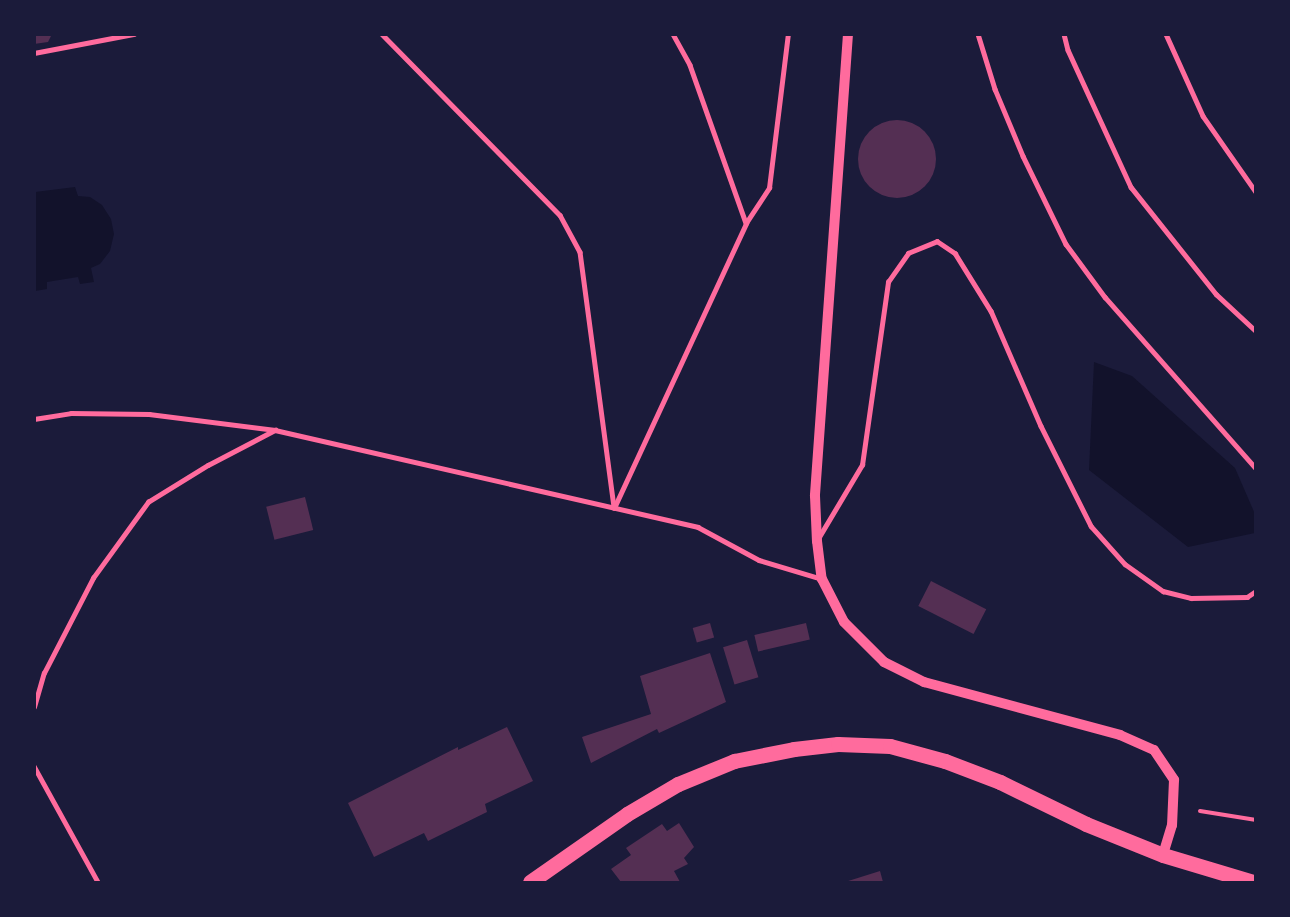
<!DOCTYPE html>
<style>
body{margin:0}
#map{position:relative;width:1290px;height:917px;overflow:hidden;background:#1b1b3a;font-family:"Public Sans",sans-serif}
div>[style]{position:absolute}
.water>*{inset:0;background:#12122b}
.building>*{inset:0;background:#542f53;transform-origin:0 0}
.round{border-radius:50%}
.path>*{height:4px;margin:-2px;padding:0 2px;transform-origin:2px;border-radius:2px;background:#ff6b9d}
.service>*{height:4.5px;margin:-2.25px;padding:0 2.25px;transform-origin:2.25px;border-radius:2.25px;background:#ff6b9d}
.tertiary>*{height:10px;margin:-5px;padding:0 5px;transform-origin:5px;border-radius:5px;background:#ff6b9d}
.primary>*{height:15px;margin:-7.5px;padding:0 7.5px;transform-origin:7.5px;border-radius:7.5px;background:#ff6b9d}
span{translate:-50% -50%;white-space:nowrap;text-align:center;line-height:1.15;-webkit-text-stroke:5px #1b1b3a;paint-order:stroke}
.frame{position:absolute;inset:0;border:36px solid #1b1b3a;pointer-events:none}
</style>
<div id="map">
<div class="water">
<div style="clip-path:polygon(75px 187px,78px 196px,90px 197px,102px 205px,111px 219px,114px 234px,110px 251px,100px 264px,91px 268px,94px 282px,80px 284px,78px 277px,47px 282px,47px 289px,35px 291px,35px 192px)"></div>
<div style="clip-path:polygon(1094px 362px,1132px 376px,1235px 468px,1255px 514px,1255px 533px,1188px 547px,1089px 470px)"></div>
</div>
<div class="building">
<div style="clip-path:polygon(34px 34px,52px 34px,48px 42px,34px 44px)"></div>
<div class="round" style="left:858px;top:120px;width:78px;height:78px"></div>
<div style="left:305px;top:497px;width:34px;height:40px;rotate:76deg"></div>
<div style="left:931px;top:581px;width:62px;height:28px;rotate:27deg"></div>
<div style="left:710px;top:623px;width:15px;height:18px;rotate:74deg"></div>
<div style="left:806px;top:623px;width:17px;height:53px;rotate:77deg"></div>
<div style="left:747px;top:640px;width:39px;height:25px;rotate:73deg"></div>
<div style="clip-path:polygon(710px 653px,726px 702px,659px 733px,657px 729px,591px 763px,582px 737px,651px 714px,640px 676px)"></div>
<div style="clip-path:polygon(507px 727px,533px 781px,485px 804px,487px 812px,428px 841px,424px 833px,374px 857px,348px 803px,458px 747px,458px 750px)"></div>
<div style="clip-path:polygon(679px 823px,694px 847px,684px 858px,688px 864px,674px 871px,680px 882px,621px 882px,611px 869px,631px 855px,626px 848px,662px 824px,667px 831px)"></div>
<div style="clip-path:polygon(880px 871px,883px 882px,845px 882px)"></div>
</div>
<div class="path">
<div style="left:1200px;top:811px;width:57px;rotate:9.1deg"></div>
</div>
<div class="service">
<div style="left:382px;top:34px;width:254px;rotate:45.5deg"></div>
<div style="left:560px;top:215px;width:42px;rotate:61.6deg"></div>
<div style="left:580px;top:252px;width:258px;rotate:82.4deg"></div>
<div style="left:673px;top:34px;width:35px;rotate:61deg"></div>
<div style="left:690px;top:65px;width:168px;rotate:70.5deg"></div>
<div style="left:978px;top:34px;width:58px;rotate:72.8deg"></div>
<div style="left:995px;top:89px;width:73px;rotate:67.3deg"></div>
<div style="left:1023px;top:156px;width:98px;rotate:64deg"></div>
<div style="left:1066px;top:244px;width:66px;rotate:53.7deg"></div>
<div style="left:1105px;top:297px;width:228px;rotate:48.6deg"></div>
<div style="left:1064px;top:34px;width:16px;rotate:76deg"></div>
<div style="left:1068px;top:50px;width:151px;rotate:65.3deg"></div>
<div style="left:1131px;top:187px;width:137px;rotate:51.5deg"></div>
<div style="left:1216px;top:294px;width:54px;rotate:42.8deg"></div>
<div style="left:1166px;top:34px;width:90px;rotate:65.7deg"></div>
<div style="left:1203px;top:116px;width:93px;rotate:55.1deg"></div>
<div style="left:34px;top:53px;width:102px;rotate:-10.8deg"></div>
<div style="left:34px;top:419px;width:37px;rotate:-9deg"></div>
<div style="left:71px;top:413px;width:78px;rotate:0.7deg"></div>
<div style="left:149px;top:414px;width:127px;rotate:7.2deg"></div>
<div style="left:275px;top:430px;width:434px;rotate:12.9deg"></div>
<div style="left:698px;top:527px;width:69px;rotate:28.4deg"></div>
<div style="left:759px;top:560px;width:66px;rotate:16.8deg"></div>
<div style="left:614px;top:508px;width:314px;rotate:-65.1deg"></div>
<div style="left:746px;top:223px;width:42px;rotate:-56.7deg"></div>
<div style="left:769px;top:188px;width:155px;rotate:-83deg"></div>
<div style="left:819px;top:537px;width:84px;rotate:-59.2deg"></div>
<div style="left:862px;top:465px;width:185px;rotate:-81.9deg"></div>
<div style="left:888px;top:282px;width:35px;rotate:-55deg"></div>
<div style="left:908px;top:253px;width:31px;rotate:-22deg"></div>
<div style="left:937px;top:241px;width:22px;rotate:34deg"></div>
<div style="left:955px;top:253px;width:68px;rotate:58.2deg"></div>
<div style="left:991px;top:311px;width:125px;rotate:66.5deg"></div>
<div style="left:1041px;top:426px;width:112px;rotate:63.4deg"></div>
<div style="left:1091px;top:526px;width:51px;rotate:48.2deg"></div>
<div style="left:1125px;top:564px;width:47px;rotate:35.4deg"></div>
<div style="left:1163px;top:591px;width:29px;rotate:14deg"></div>
<div style="left:1191px;top:598px;width:56px;rotate:-1deg"></div>
<div style="left:1247px;top:597px;width:11px;rotate:-34deg"></div>
<div style="left:34px;top:707px;width:35px;rotate:-74deg"></div>
<div style="left:44px;top:673px;width:107px;rotate:-62.7deg"></div>
<div style="left:93px;top:578px;width:94px;rotate:-54.1deg"></div>
<div style="left:148px;top:502px;width:70px;rotate:-31.7deg"></div>
<div style="left:208px;top:465px;width:76px;rotate:-27.6deg"></div>
<div style="left:34px;top:766px;width:132px;rotate:61.1deg"></div>
</div>
<div class="tertiary">
<div style="left:848px;top:34px;width:463px;rotate:94.1deg"></div>
<div style="left:815px;top:496px;width:45px;rotate:87.5deg"></div>
<div style="left:817px;top:541px;width:38px;rotate:83deg"></div>
<div style="left:822px;top:579px;width:48px;rotate:62.9deg"></div>
<div style="left:844px;top:622px;width:57px;rotate:45deg"></div>
<div style="left:884px;top:662px;width:45px;rotate:26.6deg"></div>
<div style="left:924px;top:682px;width:203px;rotate:15.1deg"></div>
<div style="left:1120px;top:735px;width:37px;rotate:24deg"></div>
<div style="left:1154px;top:750px;width:36px;rotate:56deg"></div>
<div style="left:1174px;top:780px;width:45px;rotate:92.5deg"></div>
<div style="left:1172px;top:825px;width:31px;rotate:107deg"></div>
</div>
<div class="primary">
<div style="left:530px;top:882px;width:118px;rotate:-35deg"></div>
<div style="left:627px;top:814px;width:59px;rotate:-30.5deg"></div>
<div style="left:678px;top:784px;width:61px;rotate:-22.3deg"></div>
<div style="left:734px;top:761px;width:61px;rotate:-11.3deg"></div>
<div style="left:794px;top:749px;width:44px;rotate:-6.5deg"></div>
<div style="left:838px;top:744px;width:52px;rotate:2.2deg"></div>
<div style="left:890px;top:746px;width:57px;rotate:15.3deg"></div>
<div style="left:945px;top:761px;width:59px;rotate:20.9deg"></div>
<div style="left:1000px;top:782px;width:96px;rotate:26deg"></div>
<div style="left:1086px;top:824px;width:83px;rotate:21.9deg"></div>
<div style="left:1163px;top:855px;width:94px;rotate:16.7deg"></div>
</div>
<div class="frame"></div>
</div>
